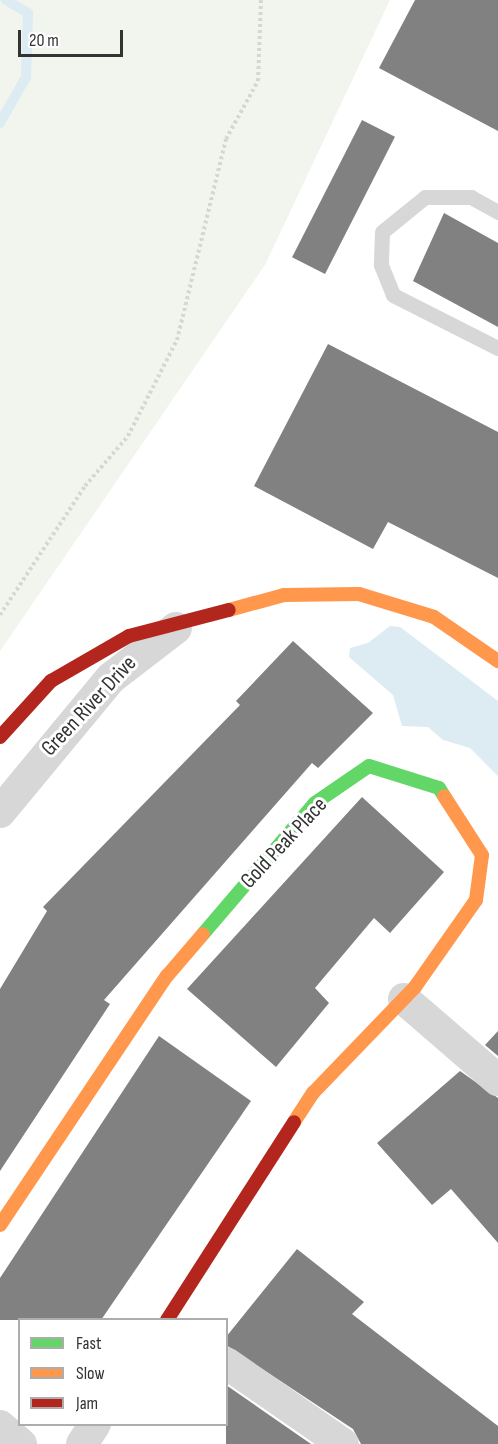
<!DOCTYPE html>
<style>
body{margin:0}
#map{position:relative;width:498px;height:1444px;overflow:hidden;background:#fff;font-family:"Sofia Sans Condensed",sans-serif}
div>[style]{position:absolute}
.green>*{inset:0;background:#f1f5ed}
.water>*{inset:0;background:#ddebf3}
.stream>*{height:10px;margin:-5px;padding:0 5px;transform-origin:5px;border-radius:5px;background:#ddebf3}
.building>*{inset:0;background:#818181;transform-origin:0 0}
.path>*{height:4px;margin-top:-2px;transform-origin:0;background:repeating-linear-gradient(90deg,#d6d6d6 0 3px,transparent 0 6px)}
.lane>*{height:15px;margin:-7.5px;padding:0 7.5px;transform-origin:7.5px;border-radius:7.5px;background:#d7d7d7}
.street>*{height:32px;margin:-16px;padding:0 16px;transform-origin:16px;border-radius:16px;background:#d7d7d7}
.fast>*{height:14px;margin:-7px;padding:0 7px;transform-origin:7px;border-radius:7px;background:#63d668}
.slow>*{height:14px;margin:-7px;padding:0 7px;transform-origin:7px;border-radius:7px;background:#ff974d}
.jam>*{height:14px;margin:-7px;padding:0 7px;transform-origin:7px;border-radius:7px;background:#b3261e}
span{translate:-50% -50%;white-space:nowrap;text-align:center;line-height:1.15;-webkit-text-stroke:6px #fff;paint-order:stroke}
.street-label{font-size:22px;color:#333}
.legend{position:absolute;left:18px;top:1318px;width:210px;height:108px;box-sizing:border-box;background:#fff;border:2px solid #adadad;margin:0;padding:8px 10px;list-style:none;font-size:18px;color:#333}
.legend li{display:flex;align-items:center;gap:12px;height:30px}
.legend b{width:30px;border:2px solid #adadad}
.scale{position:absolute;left:18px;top:30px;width:105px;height:27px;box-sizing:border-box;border:3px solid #333;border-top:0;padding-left:8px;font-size:18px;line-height:21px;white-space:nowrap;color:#333;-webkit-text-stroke:4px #fff;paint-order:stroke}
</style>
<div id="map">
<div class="green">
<div style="clip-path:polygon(0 0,390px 0,265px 265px,0 651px)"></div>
</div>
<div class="water">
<div style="clip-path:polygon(390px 626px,400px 627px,498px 701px,498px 776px,470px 748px,443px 740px,428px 727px,402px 726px,393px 695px,349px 657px,350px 648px,368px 643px)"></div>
</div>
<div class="stream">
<div style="left:0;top:123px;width:53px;rotate:-60.5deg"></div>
<div style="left:26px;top:77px;width:64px;rotate:-88.2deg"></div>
<div style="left:28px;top:13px;width:26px;rotate:-149deg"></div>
</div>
<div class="building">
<div style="clip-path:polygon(415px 0,498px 0,498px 131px,379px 68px)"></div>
<div style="left:362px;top:120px;width:37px;height:154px;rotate:27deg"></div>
<div style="clip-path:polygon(444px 213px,498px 243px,498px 327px,413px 281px)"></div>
<div style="clip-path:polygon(328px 344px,498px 432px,498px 578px,388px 522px,373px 549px,254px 486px)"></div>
<div style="clip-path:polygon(293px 641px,373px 713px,318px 768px,312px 763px,104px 1000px,110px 1004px,0 1171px,0 989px,47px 911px,43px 907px,240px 705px,236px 701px)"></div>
<div style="clip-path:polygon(362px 797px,444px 872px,390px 933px,374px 918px,315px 988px,329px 1003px,276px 1067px,187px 989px)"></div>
<div style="clip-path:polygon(498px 1031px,498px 1056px,485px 1045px)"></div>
<div style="clip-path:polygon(159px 1036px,251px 1101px,101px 1320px,0 1320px,0 1278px)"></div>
<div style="clip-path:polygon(460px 1071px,498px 1098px,498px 1243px,451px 1189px,432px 1205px,377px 1143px)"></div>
<div style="clip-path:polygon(297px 1249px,364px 1302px,352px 1314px,498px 1426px,498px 1444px,361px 1444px,353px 1429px,226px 1345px,226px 1337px)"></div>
<div style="clip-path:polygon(226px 1385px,311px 1444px,226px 1444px)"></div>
</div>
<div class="path">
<div style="left:0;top:615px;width:154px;rotate:-56.6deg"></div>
<div style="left:85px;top:486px;width:66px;rotate:-49.3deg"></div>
<div style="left:128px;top:436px;width:108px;rotate:-63deg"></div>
<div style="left:177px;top:340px;width:207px;rotate:-76.3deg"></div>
<div style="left:226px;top:139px;width:66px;rotate:-61.1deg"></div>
<div style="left:258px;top:81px;width:81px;rotate:-87.9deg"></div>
</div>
<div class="lane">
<div style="left:498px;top:212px;width:31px;rotate:-151deg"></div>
<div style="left:471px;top:197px;width:46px;rotate:180deg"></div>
<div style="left:425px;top:197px;width:55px;rotate:140.9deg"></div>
<div style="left:382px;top:232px;width:33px;rotate:92deg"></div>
<div style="left:381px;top:265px;width:32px;rotate:68deg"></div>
<div style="left:393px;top:295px;width:118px;rotate:26.8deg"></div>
</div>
<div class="street">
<div style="left:0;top:812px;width:174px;rotate:-50.4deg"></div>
<div style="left:111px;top:678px;width:82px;rotate:-37.6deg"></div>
<div style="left:404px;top:999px;width:124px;rotate:40.8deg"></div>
<div style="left:226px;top:1363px;width:142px;rotate:34.7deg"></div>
<div style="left:0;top:1426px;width:28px;rotate:41deg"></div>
<div style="left:82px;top:1444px;width:24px;rotate:-57deg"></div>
</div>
<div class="fast">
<div style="left:203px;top:934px;width:172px;rotate:-49.5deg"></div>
<div style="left:315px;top:803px;width:65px;rotate:-34.4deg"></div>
<div style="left:369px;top:766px;width:73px;rotate:17.4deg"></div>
<div style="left:439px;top:788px;width:9px;rotate:58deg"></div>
</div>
<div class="slow">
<div style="left:229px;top:610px;width:57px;rotate:-15.3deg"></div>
<div style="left:284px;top:595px;width:75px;rotate:-0.8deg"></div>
<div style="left:359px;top:594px;width:78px;rotate:17deg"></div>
<div style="left:434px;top:617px;width:78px;rotate:34.5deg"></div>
<div style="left:294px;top:1122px;width:35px;rotate:-57deg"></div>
<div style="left:313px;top:1093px;width:147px;rotate:-46.1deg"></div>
<div style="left:415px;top:987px;width:106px;rotate:-55deg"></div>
<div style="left:476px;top:900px;width:45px;rotate:-82.4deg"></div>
<div style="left:482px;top:855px;width:70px;rotate:-122.8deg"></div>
<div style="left:0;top:1225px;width:300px;rotate:-56.2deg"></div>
<div style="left:167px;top:976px;width:55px;rotate:-49.4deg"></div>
</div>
<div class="jam">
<div style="left:0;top:737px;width:76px;rotate:-47.7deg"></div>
<div style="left:51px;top:681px;width:90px;rotate:-30deg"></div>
<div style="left:129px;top:636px;width:103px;rotate:-14.6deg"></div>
<div style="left:167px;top:1320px;width:235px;rotate:-57.3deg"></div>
</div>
<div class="street-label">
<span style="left:89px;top:706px;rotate:-47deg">Green River Drive</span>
<span style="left:284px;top:843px;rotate:-47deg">Gold Peak Place</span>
</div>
<ul class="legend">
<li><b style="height:8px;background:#63d668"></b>Fast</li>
<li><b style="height:8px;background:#ff974d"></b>Slow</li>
<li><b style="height:8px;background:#b3261e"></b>Jam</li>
</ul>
<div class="scale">20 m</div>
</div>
